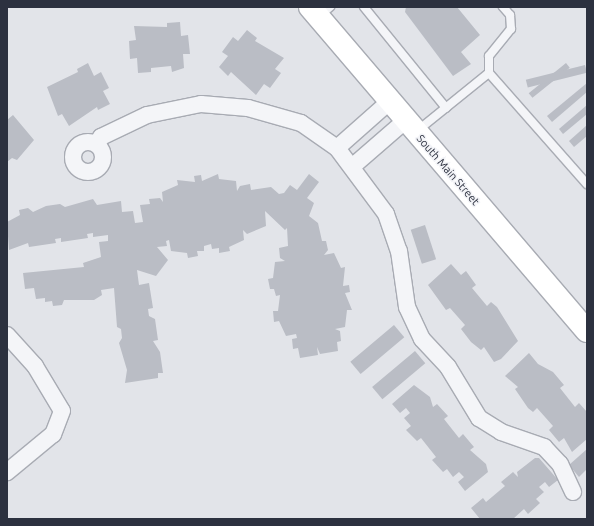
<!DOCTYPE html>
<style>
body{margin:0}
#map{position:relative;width:594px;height:526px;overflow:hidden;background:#e2e4e9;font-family:Ubuntu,sans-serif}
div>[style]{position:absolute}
.building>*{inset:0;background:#babdc5;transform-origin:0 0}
.roads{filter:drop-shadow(1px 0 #a8abb3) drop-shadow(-1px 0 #a8abb3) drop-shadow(0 1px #a8abb3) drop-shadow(0 -1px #a8abb3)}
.service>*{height:8px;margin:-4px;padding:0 4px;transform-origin:4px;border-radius:4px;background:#f4f5f8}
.minor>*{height:16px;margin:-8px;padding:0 8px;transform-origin:8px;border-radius:8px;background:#f4f5f8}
.minor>.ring{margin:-8px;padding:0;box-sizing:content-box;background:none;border:16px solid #f4f5f8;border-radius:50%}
.trunk>*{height:22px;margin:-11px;padding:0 11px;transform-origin:11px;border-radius:11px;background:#fff}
span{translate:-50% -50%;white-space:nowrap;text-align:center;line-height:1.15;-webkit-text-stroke:3px #f2f3f7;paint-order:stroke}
.street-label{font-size:11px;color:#2c313f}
.frame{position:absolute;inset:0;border:8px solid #2c313f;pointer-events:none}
</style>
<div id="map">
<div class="building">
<div style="clip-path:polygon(406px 7px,457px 7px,480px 35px,461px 52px,471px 64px,453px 76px,405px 12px)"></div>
<div style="clip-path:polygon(180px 22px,181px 36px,188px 35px,190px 54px,183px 54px,184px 68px,172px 72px,171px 66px,151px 68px,151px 72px,138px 73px,137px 58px,130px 59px,129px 41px,136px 40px,134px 26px,167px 27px,167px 23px)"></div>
<div style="clip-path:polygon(247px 30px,257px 38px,255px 41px,284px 58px,275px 69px,281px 73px,270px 88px,264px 84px,256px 95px,231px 72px,228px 76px,219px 67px,228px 56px,222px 52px,233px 37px,238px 41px)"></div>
<div style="clip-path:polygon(88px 63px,94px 76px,101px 72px,109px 88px,103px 91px,110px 104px,98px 110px,97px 107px,69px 126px,62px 114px,58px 116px,47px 87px,78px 72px,77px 69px)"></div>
<div style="left:566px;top:63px;width:6px;height:48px;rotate:51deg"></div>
<div style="left:585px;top:65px;width:8px;height:61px;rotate:76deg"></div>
<div style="clip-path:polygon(587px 83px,587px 92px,552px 122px,547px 116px)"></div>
<div style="clip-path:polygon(587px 105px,587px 114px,563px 134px,559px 129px)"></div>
<div style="clip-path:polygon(13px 115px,34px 140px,17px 160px,12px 158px,7px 162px,7px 120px)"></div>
<div style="clip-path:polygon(587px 125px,587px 136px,574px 147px,569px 141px)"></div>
<div style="clip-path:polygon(218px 174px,219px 179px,236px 181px,237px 191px,240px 186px,250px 184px,251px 190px,271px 187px,279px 194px,284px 193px,290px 185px,297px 190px,309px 174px,319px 182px,307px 198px,314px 203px,309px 216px,318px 223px,322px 241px,326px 241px,328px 250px,324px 255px,334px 253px,341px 268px,345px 267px,343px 286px,349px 285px,350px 292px,345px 293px,352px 310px,347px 310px,345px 327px,335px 329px,340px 331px,341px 341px,337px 342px,338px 351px,320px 354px,317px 347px,318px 355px,300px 358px,298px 348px,293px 349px,292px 339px,297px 338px,296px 334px,286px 336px,279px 321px,274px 322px,273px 311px,278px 311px,280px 295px,276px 296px,274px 289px,270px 289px,268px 279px,273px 278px,275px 262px,285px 261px,280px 258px,279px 248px,288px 246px,287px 228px,285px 230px,265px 211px,266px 226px,247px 234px,243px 230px,244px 240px,229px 247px,230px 251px,219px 253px,219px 248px,212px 249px,211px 244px,204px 246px,204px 251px,197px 251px,198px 256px,188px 258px,187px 253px,171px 251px,169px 240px,166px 241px,167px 246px,157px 247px,168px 260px,156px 276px,137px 270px,139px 285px,149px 283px,153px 308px,148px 309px,149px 316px,155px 319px,158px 340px,153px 341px,160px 352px,163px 373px,158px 373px,158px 378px,125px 383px,127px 370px,119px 343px,122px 338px,121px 329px,117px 327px,114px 288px,101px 290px,102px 295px,94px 300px,64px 300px,62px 305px,53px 306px,52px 301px,45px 302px,45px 298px,36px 299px,34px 288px,25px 289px,23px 273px,84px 267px,83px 263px,101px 257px,99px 242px,108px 241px,108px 235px,93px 237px,93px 233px,87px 234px,88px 238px,61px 242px,61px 238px,55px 239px,56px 243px,29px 247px,28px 243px,9px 250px,7px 222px,20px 215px,19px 210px,28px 208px,33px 212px,46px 206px,60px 204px,65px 207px,93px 199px,97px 205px,121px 201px,122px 212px,133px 211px,135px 223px,143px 222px,140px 205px,150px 204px,149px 199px,160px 198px,163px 202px,162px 192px,178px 185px,177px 180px,195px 182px,194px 176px,201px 175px,202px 181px)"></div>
<div style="left:425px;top:225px;width:36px;height:15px;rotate:72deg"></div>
<div style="clip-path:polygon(451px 264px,461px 275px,466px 271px,476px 285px,472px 288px,487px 306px,491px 302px,497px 307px,518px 341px,501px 359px,494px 362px,484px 347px,481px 350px,471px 342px,461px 329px,465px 325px,450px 308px,446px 310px,428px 285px)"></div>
<div style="left:394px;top:325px;width:16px;height:57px;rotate:50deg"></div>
<div style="left:415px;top:351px;width:16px;height:56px;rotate:50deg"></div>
<div style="clip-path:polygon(529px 353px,538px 364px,553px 372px,564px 385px,560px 388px,575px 407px,579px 403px,587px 412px,587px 439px,572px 452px,564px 438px,559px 442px,549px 430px,553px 426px,537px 408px,533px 412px,528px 408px,515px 389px,518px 387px,505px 376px)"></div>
<div style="clip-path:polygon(414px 385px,430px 397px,433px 407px,437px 404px,448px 416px,444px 419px,459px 438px,463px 434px,474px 447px,470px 450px,486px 464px,488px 472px,465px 491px,458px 482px,464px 477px,459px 472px,453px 477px,447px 469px,443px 472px,432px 460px,436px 457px,421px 438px,417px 441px,406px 430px,411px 426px,404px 418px,410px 413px,406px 408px,400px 413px,392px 404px)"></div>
<div style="clip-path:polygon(587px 449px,587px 469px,579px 477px,569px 465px)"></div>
<div style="clip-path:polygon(535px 458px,539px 458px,558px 480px,549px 487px,545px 482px,539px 487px,544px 492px,536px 499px,540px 503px,528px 514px,524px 509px,513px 519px,480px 519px,471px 508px,483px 498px,486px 502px,505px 486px,501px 482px,513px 472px,518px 477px,517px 472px)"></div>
</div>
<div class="roads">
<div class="service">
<div style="left:364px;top:7px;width:130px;rotate:50.9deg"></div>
<div style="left:318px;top:17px;width:16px;rotate:-40deg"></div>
<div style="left:489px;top:73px;width:17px;rotate:-90deg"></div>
<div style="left:489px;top:56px;width:35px;rotate:-51deg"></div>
<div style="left:511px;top:29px;width:14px;rotate:-94deg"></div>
<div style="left:510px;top:15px;width:11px;rotate:-131deg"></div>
<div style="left:417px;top:131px;width:92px;rotate:-38.9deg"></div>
<div style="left:489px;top:73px;width:148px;rotate:48.6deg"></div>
</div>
<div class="minor">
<div class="ring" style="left:73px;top:142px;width:14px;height:14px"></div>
<div style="left:97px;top:144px;width:8px;rotate:-60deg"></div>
<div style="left:101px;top:137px;width:51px;rotate:-25.6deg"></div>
<div style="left:147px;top:115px;width:55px;rotate:-11.5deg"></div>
<div style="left:201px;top:104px;width:47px;rotate:4.9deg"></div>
<div style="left:248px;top:108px;width:55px;rotate:15.8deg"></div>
<div style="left:301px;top:123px;width:44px;rotate:34.8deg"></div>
<div style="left:337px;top:148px;width:82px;rotate:53.4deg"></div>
<div style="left:386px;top:214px;width:39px;rotate:71deg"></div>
<div style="left:399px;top:251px;width:57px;rotate:81.9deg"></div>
<div style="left:407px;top:307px;width:35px;rotate:65deg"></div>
<div style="left:422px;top:339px;width:38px;rotate:47deg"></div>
<div style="left:448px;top:367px;width:60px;rotate:58.7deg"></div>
<div style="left:479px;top:418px;width:26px;rotate:32deg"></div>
<div style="left:501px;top:432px;width:46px;rotate:19.2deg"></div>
<div style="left:544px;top:447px;width:23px;rotate:47deg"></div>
<div style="left:560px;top:464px;width:31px;rotate:65deg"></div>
<div style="left:337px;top:148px;width:69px;rotate:-41.5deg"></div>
<div style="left:353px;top:166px;width:69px;rotate:-40.9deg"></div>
<div style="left:7px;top:335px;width:42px;rotate:47.9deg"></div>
<div style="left:35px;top:366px;width:52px;rotate:59deg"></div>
<div style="left:62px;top:411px;width:25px;rotate:111deg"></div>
<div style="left:53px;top:434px;width:60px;rotate:140.4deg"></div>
</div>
<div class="trunk">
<div style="left:310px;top:7px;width:426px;rotate:49.5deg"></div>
</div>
</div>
<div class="street-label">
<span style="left:448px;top:170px;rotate:49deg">South Main Street</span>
</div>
<div class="frame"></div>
</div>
